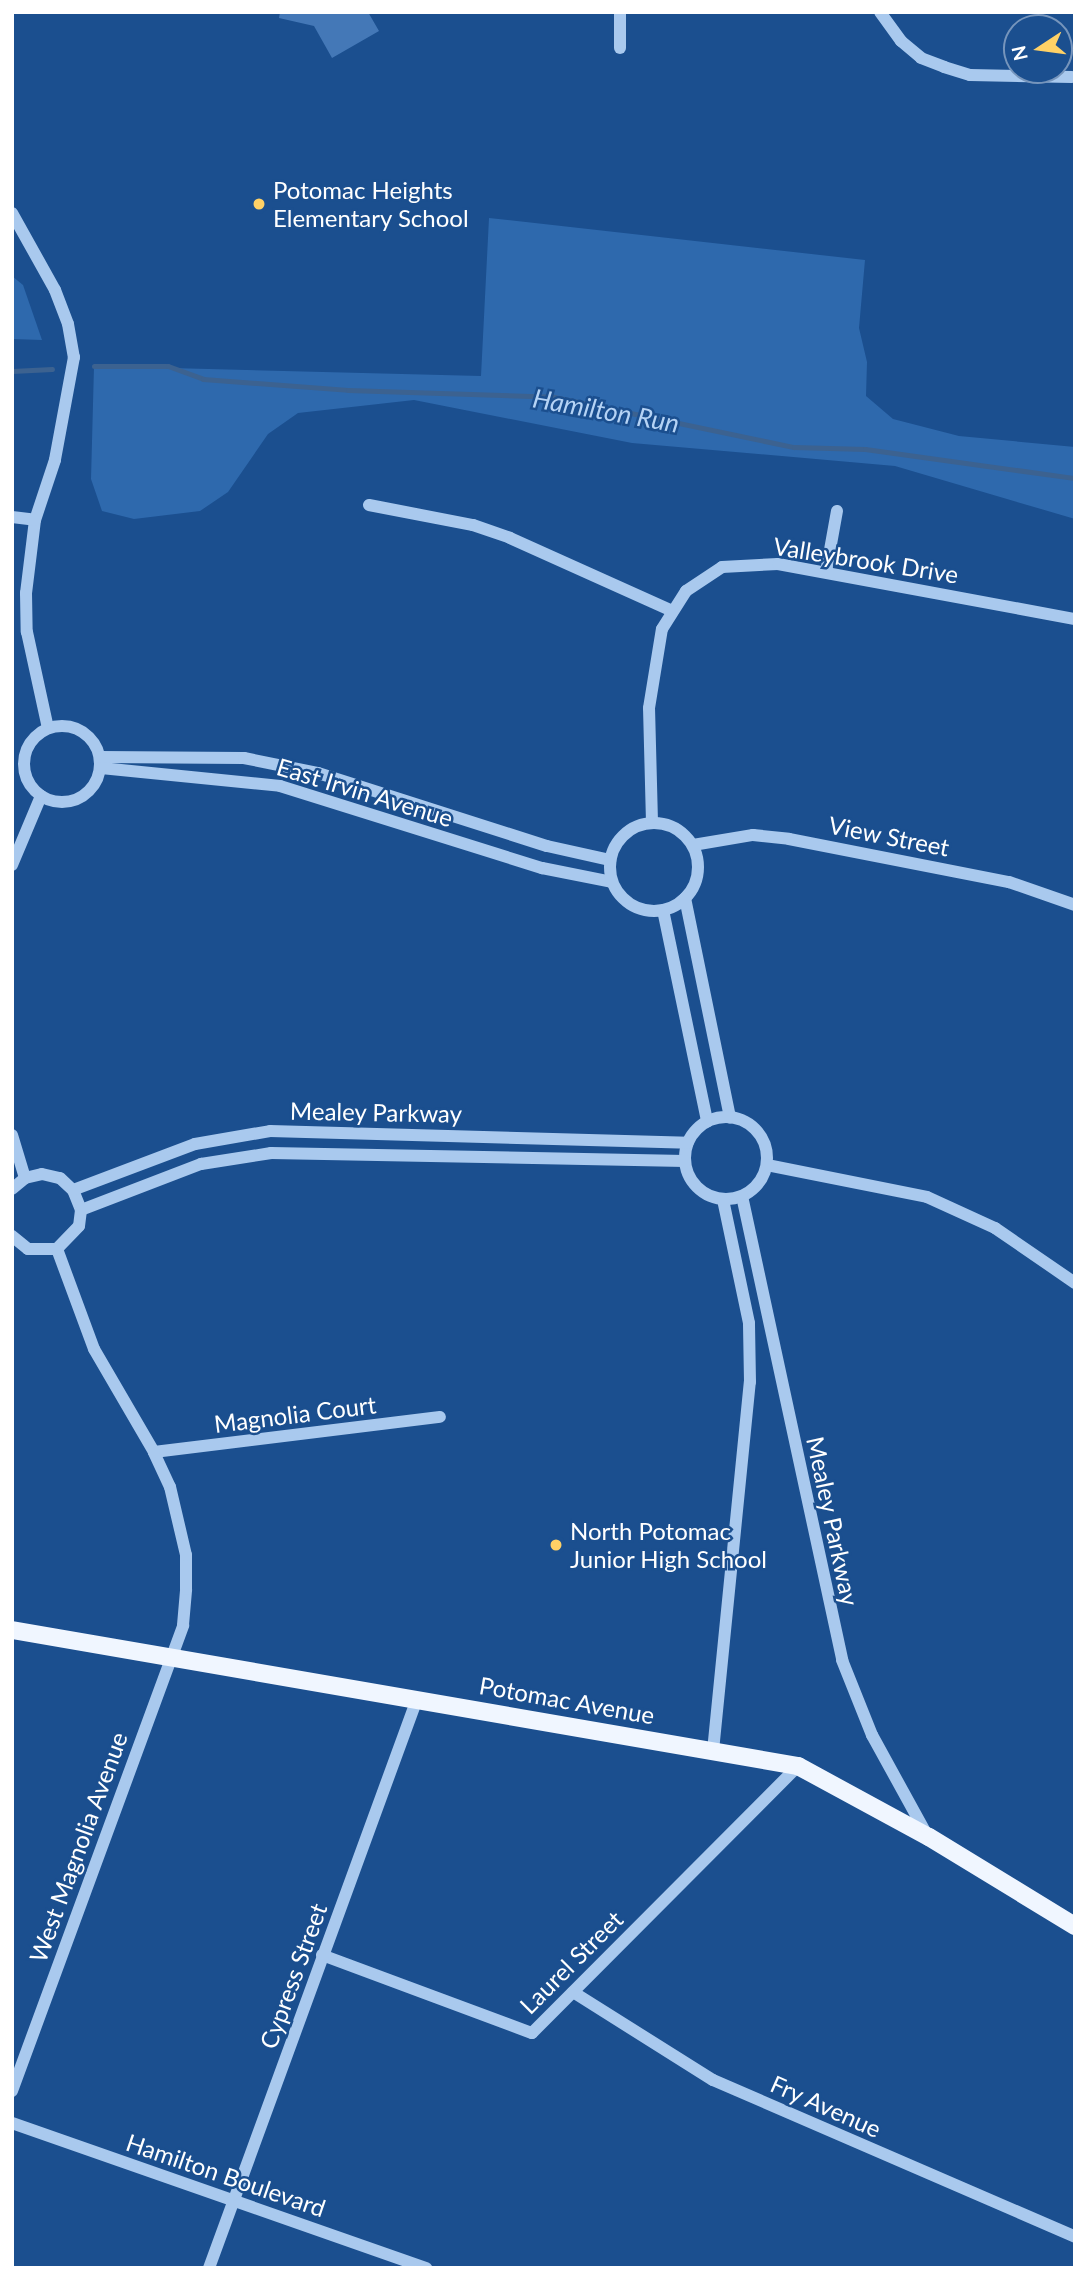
<!DOCTYPE html>
<style>
body{margin:0}
#map{position:relative;width:1087px;height:2280px;overflow:hidden;background:#1b4f8f;font-family:Lato,sans-serif}
div>[style]{position:absolute}
.green>*{inset:0;background:#2e69ad}
.stream>*{height:5px;margin:-2.5px;padding:0 2.5px;transform-origin:2.5px;border-radius:2.5px;background:#3c6290}
.building>*{inset:0;background:#4478b7}
.minor>*{height:12px;margin:-6px;padding:0 6px;transform-origin:6px;border-radius:6px;background:#a9c9ee}
.minor>.ring{margin:-6px;padding:0;box-sizing:content-box;background:none;border:12px solid #a9c9ee;border-radius:50%}
.major>*{height:18px;margin:-9px;padding:0 9px;transform-origin:9px;border-radius:9px;background:#f0f6ff}
.dots>*{width:19px;height:19px;translate:-50% -50%;box-sizing:border-box;border:4px solid #1b4f8f;border-radius:50%}
span{translate:-50% -50%;white-space:nowrap;text-align:center;line-height:1.15;-webkit-text-stroke:5px #1b4f8f;paint-order:stroke}
.poi-label{font-size:24px;color:#fff}
.left{translate:0 -50%;text-align:left}
.street-label{font-size:24px;color:#fff}
.water-label{font-size:26px;color:#b5d3f5;font-style:italic}
.frame{position:absolute;inset:0;border:14px solid #fff;pointer-events:none}
.north{position:absolute;left:1003px;top:14px;width:70px;height:70px;box-sizing:border-box;background:#1b4f8f;border:2px solid #7695bc;border-radius:50%;rotate:257deg;font-size:19px;font-weight:700;line-height:28px;text-align:center;color:#fff}
.north::after{content:'';display:block;margin:auto;width:24px;height:32px;background:#ffd166;clip-path:polygon(50% 0,100% 100%,50% 72%,0 100%)}
</style>
<div id="map">
<div class="green">
<div style="clip-path:polygon(489px 218px,865px 260px,859px 328px,867px 362px,866px 396px,893px 419px,959px 436px,1075px 447px,1075px 519px,895px 466px,632px 443px,414px 400px,298px 413px,268px 434px,228px 492px,200px 511px,134px 519px,102px 511px,91px 479px,94px 366px,481px 376px)"></div>
<div style="clip-path:polygon(12px 276px,23px 285px,42px 340px,12px 339px)"></div>
</div>
<div class="stream">
<div style="left:94px;top:366px;width:74px"></div>
<div style="left:168px;top:366px;width:37px;rotate:20deg"></div>
<div style="left:203px;top:379px;width:145px;rotate:4.3deg"></div>
<div style="left:348px;top:390px;width:206px;rotate:1.9deg"></div>
<div style="left:554px;top:397px;width:245px;rotate:11.8deg"></div>
<div style="left:794px;top:447px;width:71px;rotate:1.6deg"></div>
<div style="left:865px;top:449px;width:212px;rotate:7.9deg"></div>
<div style="left:12px;top:371px;width:40px;rotate:-2.9deg"></div>
</div>
<div class="building">
<div style="clip-path:polygon(280px 12px,368px 12px,379px 31px,332px 58px,314px 26px,279px 18px)"></div>
</div>
<div class="minor">
<div style="left:880px;top:12px;width:36px;rotate:54deg"></div>
<div style="left:901px;top:41px;width:26px;rotate:40deg"></div>
<div style="left:921px;top:58px;width:25px;rotate:21deg"></div>
<div style="left:944px;top:67px;width:27px;rotate:17deg"></div>
<div style="left:970px;top:75px;width:102px;rotate:1.1deg"></div>
<div style="left:620px;top:48px;width:36px;rotate:-90deg"></div>
<div style="left:12px;top:213px;width:88px;rotate:60.8deg"></div>
<div style="left:55px;top:290px;width:36px;rotate:69deg"></div>
<div style="left:68px;top:324px;width:34px;rotate:80deg"></div>
<div style="left:74px;top:357px;width:105px;rotate:100.5deg"></div>
<div style="left:55px;top:460px;width:63px;rotate:108.4deg"></div>
<div style="left:35px;top:520px;width:74px;rotate:97deg"></div>
<div style="left:26px;top:593px;width:39px;rotate:89deg"></div>
<div style="left:27px;top:632px;width:98px;rotate:77.7deg"></div>
<div style="left:369px;top:505px;width:106px;rotate:10.9deg"></div>
<div style="left:473px;top:525px;width:39px;rotate:19deg"></div>
<div style="left:510px;top:538px;width:175px;rotate:24.2deg"></div>
<div style="left:12px;top:517px;width:23px;rotate:7deg"></div>
<div style="left:826px;top:572px;width:62px;rotate:-79.8deg"></div>
<div class="ring" style="left:24px;top:726px;width:64px;height:64px"></div>
<div style="left:100px;top:757px;width:144px;rotate:0.4deg"></div>
<div style="left:244px;top:758px;width:76px;rotate:11.5deg"></div>
<div style="left:318px;top:773px;width:240px;rotate:17.7deg"></div>
<div style="left:547px;top:846px;width:65px;rotate:12.5deg"></div>
<div style="left:101px;top:768px;width:180px;rotate:5.7deg"></div>
<div style="left:280px;top:786px;width:275px;rotate:17.4deg"></div>
<div style="left:542px;top:868px;width:71px;rotate:11.3deg"></div>
<div style="left:652px;top:822px;width:114px;rotate:-91.5deg"></div>
<div style="left:649px;top:708px;width:80px;rotate:-80.7deg"></div>
<div style="left:662px;top:629px;width:45px;rotate:-57.7deg"></div>
<div style="left:686px;top:591px;width:43px;rotate:-33.7deg"></div>
<div style="left:722px;top:567px;width:56px;rotate:-3.1deg"></div>
<div style="left:778px;top:564px;width:302px;rotate:10.5deg"></div>
<div class="ring" style="left:610px;top:823px;width:76px;height:76px"></div>
<div style="left:693px;top:845px;width:61px;rotate:-9.5deg"></div>
<div style="left:753px;top:835px;width:36px;rotate:6deg"></div>
<div style="left:789px;top:839px;width:224px;rotate:11.1deg"></div>
<div style="left:1009px;top:882px;width:70px;rotate:19.2deg"></div>
<div style="left:12px;top:865px;width:75px;rotate:-67.2deg"></div>
<div style="left:685px;top:898px;width:224px;rotate:78.4deg"></div>
<div style="left:663px;top:910px;width:216px;rotate:78.2deg"></div>
<div class="ring" style="left:685px;top:1117px;width:70px;height:70px"></div>
<div style="left:12px;top:1135px;width:45px;rotate:73.2deg"></div>
<div style="left:767px;top:1165px;width:163px;rotate:11.3deg"></div>
<div style="left:927px;top:1197px;width:75px;rotate:24.5deg"></div>
<div style="left:995px;top:1228px;width:97px;rotate:34.5deg"></div>
<div style="left:12px;top:1189px;width:17px;rotate:-40deg"></div>
<div style="left:25px;top:1178px;width:17px;rotate:-13deg"></div>
<div style="left:42px;top:1174px;width:18px;rotate:13deg"></div>
<div style="left:60px;top:1178px;width:18px;rotate:43deg"></div>
<div style="left:73px;top:1190px;width:22px;rotate:68deg"></div>
<div style="left:81px;top:1210px;width:16px;rotate:97deg"></div>
<div style="left:79px;top:1226px;width:32px;rotate:134deg"></div>
<div style="left:57px;top:1249px;width:29px;rotate:180deg"></div>
<div style="left:28px;top:1249px;width:21px;rotate:-141deg"></div>
<div style="left:73px;top:1190px;width:130px;rotate:-20.7deg"></div>
<div style="left:195px;top:1144px;width:76px;rotate:-9.8deg"></div>
<div style="left:270px;top:1131px;width:418px;rotate:1.6deg"></div>
<div style="left:742px;top:1196px;width:475px;rotate:77.8deg"></div>
<div style="left:842px;top:1660px;width:81px;rotate:68.2deg"></div>
<div style="left:872px;top:1735px;width:116px;rotate:61.2deg"></div>
<div style="left:81px;top:1210px;width:129px;rotate:-21deg"></div>
<div style="left:201px;top:1164px;width:71px;rotate:-8.9deg"></div>
<div style="left:271px;top:1153px;width:414px;rotate:1.1deg"></div>
<div style="left:154px;top:1452px;width:288px;rotate:-7deg"></div>
<div style="left:713px;top:1751px;width:371px;rotate:-84.3deg"></div>
<div style="left:750px;top:1382px;width:59px;rotate:-91deg"></div>
<div style="left:749px;top:1323px;width:126px;rotate:-101.9deg"></div>
<div style="left:322px;top:1955px;width:224px;rotate:20.4deg"></div>
<div style="left:532px;top:2033px;width:377px;rotate:-45.1deg"></div>
<div style="left:573px;top:1992px;width:165px;rotate:32.2deg"></div>
<div style="left:713px;top:2080px;width:395px;rotate:23.4deg"></div>
<div style="left:12px;top:2091px;width:496px;rotate:-69.8deg"></div>
<div style="left:183px;top:1625px;width:36px;rotate:-85deg"></div>
<div style="left:186px;top:1589px;width:34px;rotate:-90deg"></div>
<div style="left:186px;top:1555px;width:70px;rotate:-103.2deg"></div>
<div style="left:170px;top:1487px;width:38px;rotate:-115deg"></div>
<div style="left:154px;top:1452px;width:119px;rotate:-120.2deg"></div>
<div style="left:94px;top:1349px;width:107px;rotate:-110.3deg"></div>
<div style="left:12px;top:2123px;width:439px;rotate:19.3deg"></div>
<div style="left:209px;top:2268px;width:606px;rotate:-69.92deg"></div>
</div>
<div class="major">
<div style="left:12px;top:1630px;width:798px;rotate:9.82deg"></div>
<div style="left:798px;top:1766px;width:149px;rotate:28.5deg"></div>
<div style="left:929px;top:1837px;width:171px;rotate:31.4deg"></div>
</div>
<div class="dots">
<div style="left:259px;top:204px;background:#ffd166"></div>
<div style="left:556px;top:1545px;background:#ffd166"></div>
</div>
<div class="poi-label">
<span class="left" style="left:273px;top:204px">Potomac Heights<br>Elementary School</span>
<span class="left" style="left:570px;top:1545px">North Potomac<br>Junior High School</span>
</div>
<div class="street-label">
<span style="left:866px;top:560px;rotate:9deg">Valleybrook Drive</span>
<span style="left:365px;top:792px;rotate:17deg">East Irvin Avenue</span>
<span style="left:889px;top:836px;rotate:11deg">View Street</span>
<span style="left:376px;top:1112px;rotate:1deg">Mealey Parkway</span>
<span style="left:295px;top:1414px;rotate:-7deg">Magnolia Court</span>
<span style="left:833px;top:1521px;rotate:78deg">Mealey Parkway</span>
<span style="left:567px;top:1700px;rotate:10deg">Potomac Avenue</span>
<span style="left:78px;top:1847px;rotate:-70deg">West Magnolia Avenue</span>
<span style="left:571px;top:1962px;rotate:-45deg">Laurel Street</span>
<span style="left:293px;top:1976px;rotate:-70deg">Cypress Street</span>
<span style="left:826px;top:2106px;rotate:24deg">Fry Avenue</span>
<span style="left:226px;top:2175px;rotate:19deg">Hamilton Boulevard</span>
</div>
<div class="water-label">
<span style="left:606px;top:411px;rotate:10deg">Hamilton Run</span>
</div>
<div class="frame"></div>
<div class="north">N</div>
</div>
